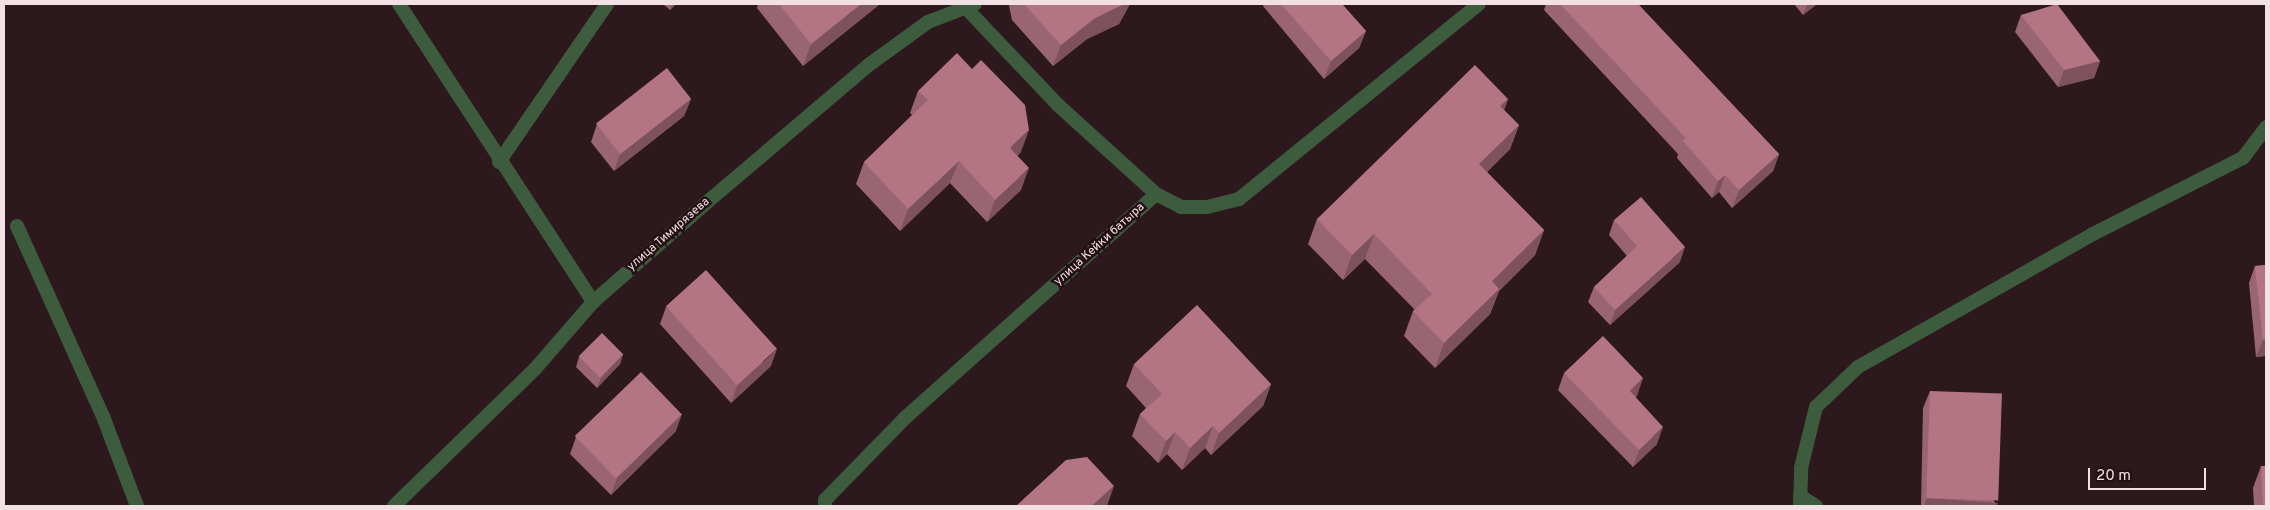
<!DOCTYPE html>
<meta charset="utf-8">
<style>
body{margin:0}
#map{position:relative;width:2270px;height:510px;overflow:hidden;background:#2d181d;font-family:Overpass,sans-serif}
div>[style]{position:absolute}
.minor>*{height:14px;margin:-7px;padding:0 7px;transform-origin:7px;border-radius:7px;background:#3d5c3d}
.wall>*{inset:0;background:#9a6572}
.shaded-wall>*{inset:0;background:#7d525c}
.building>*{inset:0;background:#b37584;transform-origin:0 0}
span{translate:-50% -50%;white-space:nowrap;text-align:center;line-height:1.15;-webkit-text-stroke:5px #230f14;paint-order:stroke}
.street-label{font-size:12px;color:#f1e1e4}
.frame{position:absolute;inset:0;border:5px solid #f1e1e4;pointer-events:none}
.scale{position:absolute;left:2088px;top:468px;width:118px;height:22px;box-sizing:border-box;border:2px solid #f1e1e4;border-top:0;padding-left:6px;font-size:15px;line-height:18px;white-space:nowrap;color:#f1e1e4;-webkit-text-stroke:4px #230f14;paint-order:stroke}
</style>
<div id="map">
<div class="minor">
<div style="left:399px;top:4px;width:356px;rotate:56.9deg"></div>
<div style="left:966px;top:8px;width:134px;rotate:46.5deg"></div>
<div style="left:1058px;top:105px;width:132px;rotate:42.2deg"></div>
<div style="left:1156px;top:194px;width:28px;rotate:27deg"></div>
<div style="left:1181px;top:207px;width:26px"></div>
<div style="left:1207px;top:207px;width:33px;rotate:-14deg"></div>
<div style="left:1239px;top:199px;width:309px;rotate:-39.1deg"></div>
<div style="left:499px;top:162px;width:191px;rotate:-55.6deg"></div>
<div style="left:17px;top:226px;width:212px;rotate:65.7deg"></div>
<div style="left:104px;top:419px;width:93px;rotate:69.2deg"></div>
<div style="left:1800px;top:496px;width:19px;rotate:32deg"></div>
<div style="left:394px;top:506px;width:197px;rotate:-44.2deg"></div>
<div style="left:535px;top:369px;width:89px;rotate:-49.1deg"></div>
<div style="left:593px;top:302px;width:150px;rotate:-41.2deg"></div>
<div style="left:706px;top:203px;width:215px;rotate:-40.3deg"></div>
<div style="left:870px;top:64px;width:72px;rotate:-35.9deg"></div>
<div style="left:928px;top:22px;width:50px;rotate:-21deg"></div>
<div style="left:825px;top:506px;width:6px;rotate:-90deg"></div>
<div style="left:825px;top:500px;width:116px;rotate:-45.7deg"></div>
<div style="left:906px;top:417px;width:335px;rotate:-41.7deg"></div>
<div style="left:1800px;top:506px;width:38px;rotate:-88deg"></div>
<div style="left:1801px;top:468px;width:63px;rotate:-76.2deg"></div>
<div style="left:1816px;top:407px;width:58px;rotate:-43.6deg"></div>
<div style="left:1858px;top:367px;width:268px;rotate:-29.5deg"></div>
<div style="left:2091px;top:235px;width:170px;rotate:-26.9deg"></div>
<div style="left:2243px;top:158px;width:39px;rotate:-53deg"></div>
</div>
<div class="wall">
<div style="clip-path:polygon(663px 4px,676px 4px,670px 10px)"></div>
<div style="clip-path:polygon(758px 4px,880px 4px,803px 66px,757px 8px)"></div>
<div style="clip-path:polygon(1010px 4px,1130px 4px,1119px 24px,1087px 39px,1053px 66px,1012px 20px,1009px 6px)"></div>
<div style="clip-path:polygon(1264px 4px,1342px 4px,1366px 31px,1359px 48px,1324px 79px,1263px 6px)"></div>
<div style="clip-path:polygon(1546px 4px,1638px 4px,1779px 154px,1773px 171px,1732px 208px,1719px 192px,1712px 198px,1677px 158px,1678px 154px,1544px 10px)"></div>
<div style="clip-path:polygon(1794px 4px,1817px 4px,1803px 15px)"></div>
<div style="clip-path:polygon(2021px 15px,2100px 61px,2094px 78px,2058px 87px,2015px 32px)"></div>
<div style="clip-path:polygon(918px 91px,1021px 152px,1017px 156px,1021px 190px,987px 222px,950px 183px,900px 231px,856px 184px,864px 162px,912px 115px,910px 113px)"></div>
<div style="clip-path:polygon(691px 99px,684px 116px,614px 171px,591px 142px,597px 124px)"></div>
<div style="clip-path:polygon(1508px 99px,1504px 110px,1519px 125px,1510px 149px,1487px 172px,1544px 230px,1535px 255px,1499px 291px,1490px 314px,1435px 368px,1404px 336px,1413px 311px,1415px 310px,1365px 259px,1343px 280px,1308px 244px,1317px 219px)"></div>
<div style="clip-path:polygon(1614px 220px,1680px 262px,1610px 325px,1588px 302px,1594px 287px,1627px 256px,1609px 235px)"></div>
<div style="clip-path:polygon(2266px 265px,2266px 356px,2256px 357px,2249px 283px,2255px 266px)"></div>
<div style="clip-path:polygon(666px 307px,771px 366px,731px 403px,660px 324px)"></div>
<div style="clip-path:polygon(623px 354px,620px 364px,597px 388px,576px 367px,579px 357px)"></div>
<div style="clip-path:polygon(1134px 364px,1271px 384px,1263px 406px,1211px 455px,1205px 448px,1182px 470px,1167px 454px,1158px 463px,1132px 436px,1140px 414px,1146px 408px,1126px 386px)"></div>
<div style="clip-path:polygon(1564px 373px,1637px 396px,1635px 397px,1657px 444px,1633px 467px,1558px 390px)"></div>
<div style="clip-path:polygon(1930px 391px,1997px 506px,1921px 506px,1923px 408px)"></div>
<div style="clip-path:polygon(676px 431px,611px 495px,570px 454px,576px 437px)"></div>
<div style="clip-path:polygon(2261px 466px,2266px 506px,2254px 506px,2253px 488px)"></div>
</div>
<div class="shaded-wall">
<div style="clip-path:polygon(672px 4px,676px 4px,670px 10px)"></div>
<div style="clip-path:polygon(861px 4px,880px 4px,803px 66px,811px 44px)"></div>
<div style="clip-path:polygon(1124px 4px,1130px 4px,1119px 24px,1087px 39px,1053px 66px,1061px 45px,1095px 18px)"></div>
<div style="clip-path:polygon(1809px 4px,1817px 4px,1803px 15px,1807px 5px)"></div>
<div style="clip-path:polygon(1366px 31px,1359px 48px,1324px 79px,1331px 61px)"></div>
<div style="clip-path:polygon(2100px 61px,2094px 78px,2058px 87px,2064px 70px)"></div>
<div style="clip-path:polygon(691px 99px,684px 116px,614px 171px,620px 154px)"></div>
<div style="clip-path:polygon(1508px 99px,1499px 124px,1500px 106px)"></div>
<div style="clip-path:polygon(1519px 125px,1510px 149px,1470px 188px,1479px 164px)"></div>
<div style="clip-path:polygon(1029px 130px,1021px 152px,1002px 170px,1010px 148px)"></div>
<div style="clip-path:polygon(1779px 154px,1773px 171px,1732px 208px,1739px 190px)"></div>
<div style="clip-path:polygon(959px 161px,950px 183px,900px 231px,908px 209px)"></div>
<div style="clip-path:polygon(1029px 168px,1021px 190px,987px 222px,995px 200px)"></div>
<div style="clip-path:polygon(1725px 175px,1719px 192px,1712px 198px,1718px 181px)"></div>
<div style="clip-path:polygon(1544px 230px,1535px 255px,1499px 291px,1490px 314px,1435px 368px,1444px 343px,1492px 281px)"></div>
<div style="clip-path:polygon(1374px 234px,1365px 259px,1343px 280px,1352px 255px)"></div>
<div style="clip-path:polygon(1685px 247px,1680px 262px,1610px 325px,1615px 310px)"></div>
<div style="clip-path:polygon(2266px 339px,2266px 356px,2256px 357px,2263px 340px)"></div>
<div style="clip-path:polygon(777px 349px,771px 366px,731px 403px,737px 386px)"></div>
<div style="clip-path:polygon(623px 354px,620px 364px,597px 388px,601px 378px)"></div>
<div style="clip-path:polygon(1643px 378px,1637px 396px,1623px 409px,1630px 391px)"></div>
<div style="clip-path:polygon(1271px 384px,1263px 406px,1211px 455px,1219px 433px)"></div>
<div style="clip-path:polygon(682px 414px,676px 431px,611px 495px,617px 478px)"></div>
<div style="clip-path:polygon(1213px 426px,1205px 448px,1182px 470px,1190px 448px)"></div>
<div style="clip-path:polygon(1663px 427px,1657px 444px,1633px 467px,1639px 450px)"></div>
<div style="clip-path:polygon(1175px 432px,1167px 454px,1158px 463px,1166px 441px)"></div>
<div style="clip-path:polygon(1114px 486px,1107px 506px,1092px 506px)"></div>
<div style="clip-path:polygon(1927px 498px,1998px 503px,1997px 506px,1924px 506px)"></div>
</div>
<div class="building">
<div style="clip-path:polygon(779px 4px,861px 4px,811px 44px)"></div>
<div style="clip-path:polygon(1024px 4px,1124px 4px,1095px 18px,1061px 45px)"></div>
<div style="clip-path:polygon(1281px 4px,1342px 4px,1366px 31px,1331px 61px)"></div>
<div style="clip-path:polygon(1560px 4px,1638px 4px,1779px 154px,1739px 190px,1725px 175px,1718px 181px,1683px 141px,1686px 138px)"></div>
<div style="clip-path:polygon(2057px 4px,2100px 61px,2064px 70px,2021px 15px)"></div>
<div style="clip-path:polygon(957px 53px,972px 69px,981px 60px,1025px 105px,1029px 130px,1010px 148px,1029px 168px,995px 200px,959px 161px,908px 209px,864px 162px,928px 100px,918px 91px)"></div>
<div style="clip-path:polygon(1475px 65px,1508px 99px,1500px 106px,1519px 125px,1479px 164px,1544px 230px,1492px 281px,1499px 289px,1444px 343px,1413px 311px,1432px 294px,1374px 234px,1352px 255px,1317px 219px)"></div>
<div style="left:667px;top:68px;width:39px;height:90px;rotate:52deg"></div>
<div style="clip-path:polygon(1641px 197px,1685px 247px,1615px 310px,1594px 287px,1637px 246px,1614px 220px)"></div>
<div style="clip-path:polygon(2266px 265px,2266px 339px,2263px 340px,2255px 266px)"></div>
<div style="left:706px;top:270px;width:106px;height:54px;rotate:48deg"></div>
<div style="clip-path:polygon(1197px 305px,1271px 384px,1219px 433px,1213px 426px,1190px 448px,1175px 432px,1166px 441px,1140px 414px,1162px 394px,1134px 364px)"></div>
<div style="left:602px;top:333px;width:30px;height:33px;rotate:45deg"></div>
<div style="clip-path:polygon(1603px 336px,1643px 378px,1630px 391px,1663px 427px,1639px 450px,1564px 373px)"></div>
<div style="left:641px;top:372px;width:59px;height:92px;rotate:46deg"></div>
<div style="left:1930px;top:391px;width:72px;height:107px;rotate:2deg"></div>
<div style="clip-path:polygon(1087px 457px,1114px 486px,1092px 506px,1016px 506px,1066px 460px)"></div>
<div style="clip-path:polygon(2261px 466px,2266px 466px,2266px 506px,2263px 506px)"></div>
</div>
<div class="street-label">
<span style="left:669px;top:235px;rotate:-41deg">улица Тимирязева</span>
<span style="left:1100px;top:245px;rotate:-42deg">улица Кейки батыра</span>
</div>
<div class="frame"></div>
<div class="scale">20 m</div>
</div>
